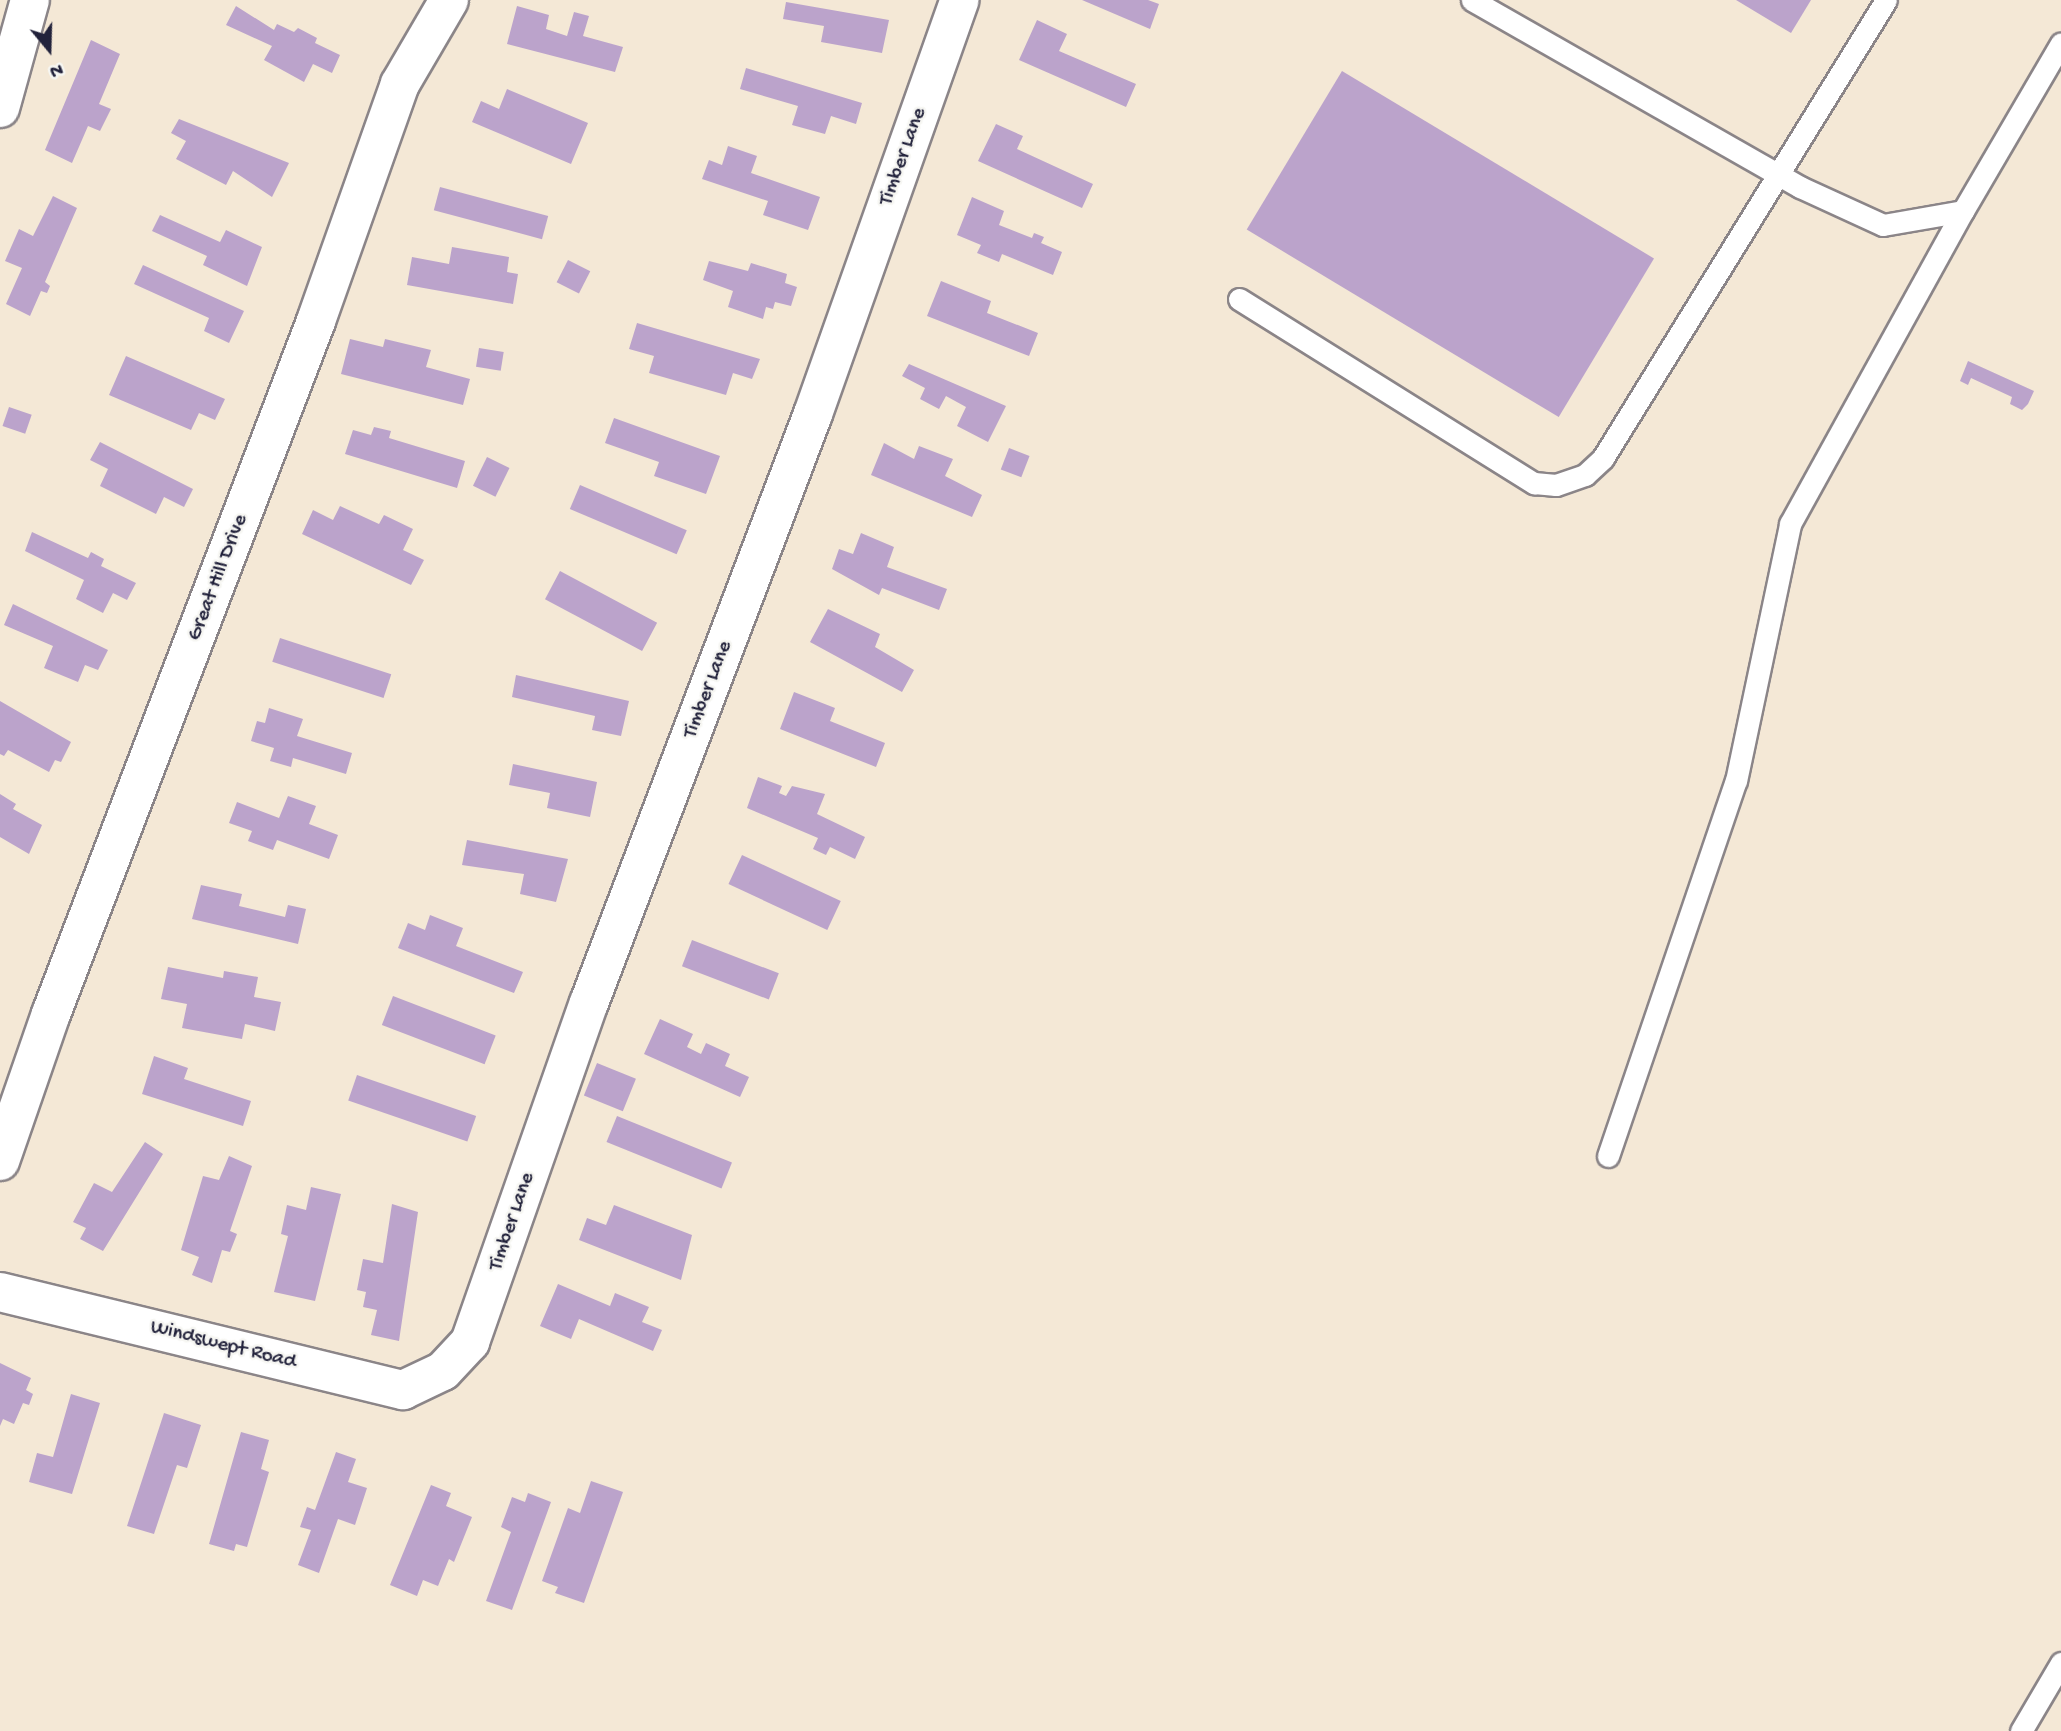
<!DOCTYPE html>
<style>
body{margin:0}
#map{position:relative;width:2061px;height:1731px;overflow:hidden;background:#f4e8d6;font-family:"Gochi Hand",sans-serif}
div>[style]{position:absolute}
.building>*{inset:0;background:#bba3cb;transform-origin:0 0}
.roads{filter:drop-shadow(2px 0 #8b8588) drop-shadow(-2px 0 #8b8588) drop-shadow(0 2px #8b8588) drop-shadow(0 -2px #8b8588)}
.lane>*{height:21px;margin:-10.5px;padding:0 10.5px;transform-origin:10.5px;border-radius:10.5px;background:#fff}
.street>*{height:38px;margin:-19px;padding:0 19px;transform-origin:19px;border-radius:19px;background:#fff}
span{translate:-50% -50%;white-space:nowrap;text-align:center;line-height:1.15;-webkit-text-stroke:5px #f6f6f2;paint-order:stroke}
.street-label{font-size:21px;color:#22223b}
.north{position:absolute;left:14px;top:14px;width:70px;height:70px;-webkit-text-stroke:5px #f6f6f2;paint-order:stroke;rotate:161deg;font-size:19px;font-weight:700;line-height:28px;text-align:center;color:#22223b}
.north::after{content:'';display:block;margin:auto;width:24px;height:32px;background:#22223b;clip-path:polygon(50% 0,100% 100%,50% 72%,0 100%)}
</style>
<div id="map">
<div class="building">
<div style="clip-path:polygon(1082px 0,1148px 0,1159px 4px,1150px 29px)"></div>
<div style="clip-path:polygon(1736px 0,1811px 0,1791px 33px)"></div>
<div style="clip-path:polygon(786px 2px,889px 20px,882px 53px,821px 42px,824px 26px,783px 19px)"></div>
<div style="clip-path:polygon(236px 6px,274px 30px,277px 24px,294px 32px,298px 28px,317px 38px,315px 43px,340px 55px,332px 73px,313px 64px,304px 82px,264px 60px,272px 46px,226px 25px)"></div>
<div style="clip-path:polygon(517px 6px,549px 15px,546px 29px,567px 36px,574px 12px,589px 16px,583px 36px,623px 47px,615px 72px,507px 44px)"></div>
<div style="clip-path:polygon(1037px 20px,1067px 34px,1059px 51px,1136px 84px,1126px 107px,1019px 60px)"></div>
<div style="clip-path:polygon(91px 40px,120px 54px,99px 104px,111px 109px,100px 131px,88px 126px,72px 163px,45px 150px)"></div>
<div style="clip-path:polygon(746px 68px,862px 103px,856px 124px,831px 116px,825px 134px,792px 125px,798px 106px,740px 89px)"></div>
<div style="left:1342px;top:71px;width:364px;height:185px;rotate:31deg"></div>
<div style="clip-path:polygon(507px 89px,588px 123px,571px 164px,472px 122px,481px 101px,499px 109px)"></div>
<div style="clip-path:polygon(179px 119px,289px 163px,272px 197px,233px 171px,226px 185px,176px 159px,186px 141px,171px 133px)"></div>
<div style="clip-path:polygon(996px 124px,1023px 136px,1017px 149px,1093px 184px,1082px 208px,978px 161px)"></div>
<div style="clip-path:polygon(728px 146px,757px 156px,751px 173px,820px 197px,808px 230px,763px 215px,768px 201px,702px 179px,709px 160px,722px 165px)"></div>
<div style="left:440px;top:187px;width:112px;height:24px;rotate:15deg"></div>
<div style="clip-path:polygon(53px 196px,77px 208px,45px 282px,50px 286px,47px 293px,41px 291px,30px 316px,6px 304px,22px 268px,5px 261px,19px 229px,33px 236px)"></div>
<div style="clip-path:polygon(972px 197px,1004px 211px,999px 225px,1032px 238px,1034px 233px,1044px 237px,1041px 243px,1062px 252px,1053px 275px,1002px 254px,999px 262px,977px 253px,981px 245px,957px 235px)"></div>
<div style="clip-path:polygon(160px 215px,220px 242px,226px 230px,262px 247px,247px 286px,203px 265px,207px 256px,152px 231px)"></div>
<div style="clip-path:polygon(452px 247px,509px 257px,507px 272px,518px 274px,513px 304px,407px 285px,412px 257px,449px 264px)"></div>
<div style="left:568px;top:260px;width:25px;height:25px;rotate:27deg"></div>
<div style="clip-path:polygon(709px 261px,748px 271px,751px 263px,787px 274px,785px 283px,797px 287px,791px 306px,775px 302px,773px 309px,766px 307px,763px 319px,728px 307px,733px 291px,703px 280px)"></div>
<div style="clip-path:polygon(143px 265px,244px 311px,229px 343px,204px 331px,209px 318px,134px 284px)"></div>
<div style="clip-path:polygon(941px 281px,991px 301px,987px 313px,1038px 333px,1029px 356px,927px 316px)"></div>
<div style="clip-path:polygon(637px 323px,760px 359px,752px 379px,733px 373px,726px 395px,649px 373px,654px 356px,629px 349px)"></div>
<div style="clip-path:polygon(350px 339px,383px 347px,385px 339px,431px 350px,426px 367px,470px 379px,463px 405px,341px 374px)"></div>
<div style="left:479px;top:348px;width:25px;height:19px;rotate:9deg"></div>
<div style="clip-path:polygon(126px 356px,225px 399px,215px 420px,199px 413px,191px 430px,109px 395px)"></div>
<div style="clip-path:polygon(1968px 361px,2034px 391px,2028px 404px,2022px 410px,2010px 404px,2012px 397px,1971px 378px,1968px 385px,1960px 381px)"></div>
<div style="clip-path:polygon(909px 364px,1006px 406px,988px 442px,957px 426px,966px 407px,946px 396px,939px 409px,920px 399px,925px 388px,902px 376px)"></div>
<div style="left:9px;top:407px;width:24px;height:20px;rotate:19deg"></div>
<div style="clip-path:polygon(614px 418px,720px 456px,706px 494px,654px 476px,659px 462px,605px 443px)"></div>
<div style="clip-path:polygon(374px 427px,391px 431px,389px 438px,465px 461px,457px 488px,345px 454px,353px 430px,371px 435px)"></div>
<div style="clip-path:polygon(100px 442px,193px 489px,184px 507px,164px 497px,156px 514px,100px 486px,108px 469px,90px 460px)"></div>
<div style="clip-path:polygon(884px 443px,914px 459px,919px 446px,953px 459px,945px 476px,982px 495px,972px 517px,871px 475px)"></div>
<div style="left:1009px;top:448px;width:22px;height:23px;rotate:21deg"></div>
<div style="left:487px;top:457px;width:25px;height:32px;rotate:26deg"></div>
<div style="left:580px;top:485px;width:116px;height:26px;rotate:23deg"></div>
<div style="clip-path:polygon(340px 506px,379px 524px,384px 515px,413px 529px,403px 550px,424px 560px,411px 585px,302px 534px,313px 510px,333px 520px)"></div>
<div style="clip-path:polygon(32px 532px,88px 558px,91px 552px,104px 559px,101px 566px,136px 583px,127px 600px,113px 593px,103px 613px,76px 599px,84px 580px,25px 551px)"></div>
<div style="clip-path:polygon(861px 533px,894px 547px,887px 567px,947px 589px,939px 610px,882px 588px,879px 595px,832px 569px,839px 549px,853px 554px)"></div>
<div style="left:560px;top:571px;width:110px;height:32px;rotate:28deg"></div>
<div style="clip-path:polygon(13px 604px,108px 650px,98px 670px,85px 665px,78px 682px,44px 668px,53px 646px,4px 625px)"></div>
<div style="clip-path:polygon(828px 609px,880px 634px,875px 647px,914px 670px,902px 692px,810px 642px)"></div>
<div style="left:280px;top:638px;width:117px;height:25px;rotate:18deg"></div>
<div style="clip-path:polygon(516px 675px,629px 701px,621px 736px,592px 730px,595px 716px,512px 697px)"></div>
<div style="clip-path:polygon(794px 692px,835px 708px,830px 721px,885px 743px,876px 767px,780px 729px)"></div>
<div style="clip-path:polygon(0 701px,71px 742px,61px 762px,55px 760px,49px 772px,8px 750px,4px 756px,0 754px)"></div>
<div style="clip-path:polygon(269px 708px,303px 719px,297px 736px,352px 753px,346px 774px,293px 758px,291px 767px,270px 761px,274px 748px,251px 741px,257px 721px,265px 723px)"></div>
<div style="clip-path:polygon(513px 764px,597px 782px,590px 817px,547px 808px,550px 793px,509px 785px)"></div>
<div style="clip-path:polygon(758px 777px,782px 786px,779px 793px,786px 796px,792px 786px,825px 794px,817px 814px,865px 837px,855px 859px,830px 847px,826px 855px,813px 849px,818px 838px,747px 808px)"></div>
<div style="clip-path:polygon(0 794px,16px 804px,13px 809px,42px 825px,29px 854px,0 837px)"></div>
<div style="clip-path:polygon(288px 796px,316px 806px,309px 824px,338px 835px,329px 859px,277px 840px,273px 850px,248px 841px,252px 831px,229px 823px,237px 802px,279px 818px)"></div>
<div style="clip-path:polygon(467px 840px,568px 859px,556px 902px,520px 894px,524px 874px,462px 865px)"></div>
<div style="left:742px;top:855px;width:109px;height:32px;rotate:25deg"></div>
<div style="clip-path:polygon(201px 885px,242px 894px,239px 906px,285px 917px,288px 905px,306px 909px,298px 944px,192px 919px)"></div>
<div style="clip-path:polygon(430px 915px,463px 928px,456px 946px,523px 972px,514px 993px,398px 948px,408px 923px,425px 930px)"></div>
<div style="left:692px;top:940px;width:93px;height:28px;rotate:21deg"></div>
<div style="clip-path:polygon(168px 967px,223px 978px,224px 971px,258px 977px,254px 997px,281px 1002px,275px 1031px,245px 1024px,242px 1039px,182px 1028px,187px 1004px,161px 999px)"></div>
<div style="left:393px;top:996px;width:110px;height:31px;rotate:21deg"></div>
<div style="clip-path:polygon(660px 1019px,693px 1034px,687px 1047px,701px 1054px,706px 1043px,730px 1054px,725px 1066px,749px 1077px,740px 1097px,644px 1054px)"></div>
<div style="clip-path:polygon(154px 1056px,188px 1068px,184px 1079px,251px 1101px,243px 1126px,142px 1094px)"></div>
<div style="left:597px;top:1063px;width:42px;height:35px;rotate:22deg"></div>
<div style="left:357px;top:1075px;width:126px;height:27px;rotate:19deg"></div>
<div style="left:617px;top:1116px;width:124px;height:28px;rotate:22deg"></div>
<div style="clip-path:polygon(145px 1142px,163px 1154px,103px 1251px,80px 1239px,86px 1228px,73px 1222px,94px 1183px,112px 1192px)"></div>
<div style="clip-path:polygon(229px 1156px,252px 1166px,230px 1231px,237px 1234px,230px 1252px,222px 1250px,212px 1283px,192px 1275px,199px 1257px,181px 1250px,203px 1176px,219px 1180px)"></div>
<div style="clip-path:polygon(311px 1187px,341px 1194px,315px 1301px,274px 1292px,288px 1236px,281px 1234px,287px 1205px,306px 1210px)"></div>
<div style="clip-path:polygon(392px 1204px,418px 1212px,399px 1341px,371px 1335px,377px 1310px,363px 1307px,366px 1292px,357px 1290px,363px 1259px,383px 1263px)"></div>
<div style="clip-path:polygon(614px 1205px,692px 1235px,681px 1280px,579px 1240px,587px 1218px,606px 1225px)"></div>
<div style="clip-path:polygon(558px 1284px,610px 1306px,615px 1293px,649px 1307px,642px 1322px,662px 1330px,653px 1351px,579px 1319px,571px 1339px,540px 1326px)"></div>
<div style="clip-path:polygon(0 1363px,31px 1378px,26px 1390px,33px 1394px,29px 1405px,23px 1403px,14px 1424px,3px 1419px,0 1426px)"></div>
<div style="clip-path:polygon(71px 1394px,100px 1403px,72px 1494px,29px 1482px,37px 1453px,53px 1457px)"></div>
<div style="clip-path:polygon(164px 1413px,201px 1425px,187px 1468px,177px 1465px,154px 1534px,127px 1526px)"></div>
<div style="clip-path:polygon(241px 1432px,269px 1440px,261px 1469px,269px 1472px,247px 1547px,236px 1544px,234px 1551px,209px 1544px)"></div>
<div style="clip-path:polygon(336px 1452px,356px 1459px,348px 1482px,367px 1488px,355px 1525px,338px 1519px,319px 1573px,298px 1565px,311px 1530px,300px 1527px,307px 1507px,315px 1510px)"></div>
<div style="clip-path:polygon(591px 1481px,623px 1492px,584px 1603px,555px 1593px,558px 1587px,542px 1581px,568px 1508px,580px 1513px)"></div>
<div style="clip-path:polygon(431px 1485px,451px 1493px,446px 1506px,472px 1517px,454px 1562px,449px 1559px,438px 1586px,423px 1580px,417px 1596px,390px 1585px)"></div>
<div style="clip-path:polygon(528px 1493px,551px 1502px,512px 1610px,486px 1601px,511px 1532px,501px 1527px,512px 1497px,525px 1502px)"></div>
</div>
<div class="roads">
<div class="lane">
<div style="left:1472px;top:0;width:378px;rotate:29.7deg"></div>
<div style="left:1800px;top:187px;width:91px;rotate:24.6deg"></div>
<div style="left:1883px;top:225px;width:81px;rotate:-9.9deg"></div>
<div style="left:1963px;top:211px;width:194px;rotate:-59.7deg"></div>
<div style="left:1239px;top:299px;width:348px;rotate:32deg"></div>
<div style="left:1534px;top:483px;width:22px;rotate:5deg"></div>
<div style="left:1556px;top:485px;width:31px;rotate:-19deg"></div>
<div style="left:1585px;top:475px;width:25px;rotate:-43deg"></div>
<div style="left:1603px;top:458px;width:538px;rotate:-58.29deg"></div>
<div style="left:1608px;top:1156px;width:396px;rotate:-71.2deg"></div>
<div style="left:1736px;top:781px;width:263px;rotate:-78.1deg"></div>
<div style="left:1790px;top:524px;width:358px;rotate:-61.1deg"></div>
<div style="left:2021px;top:1731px;width:79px;rotate:-59.5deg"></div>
</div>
<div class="street">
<div style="left:0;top:108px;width:112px;rotate:-74.5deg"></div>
<div style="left:0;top:1161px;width:156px;rotate:-70.9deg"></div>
<div style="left:51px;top:1014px;width:742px;rotate:-69.07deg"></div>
<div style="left:316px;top:321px;width:251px;rotate:-70.5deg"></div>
<div style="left:400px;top:84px;width:97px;rotate:-59.7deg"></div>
<div style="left:0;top:1292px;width:415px;rotate:13.7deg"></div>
<div style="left:403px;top:1390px;width:44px;rotate:-25.4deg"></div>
<div style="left:443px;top:1371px;width:40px;rotate:-47deg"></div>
<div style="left:470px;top:1342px;width:359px;rotate:-70.7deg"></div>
<div style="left:589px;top:1003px;width:630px;rotate:-69.18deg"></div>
<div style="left:813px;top:414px;width:439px;rotate:-70.5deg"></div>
</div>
</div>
<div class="street-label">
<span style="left:904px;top:157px;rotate:-70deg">Timber Lane</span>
<span style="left:219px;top:578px;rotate:-69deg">Great Hill Drive</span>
<span style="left:709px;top:690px;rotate:-69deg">Timber Lane</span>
<span style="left:513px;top:1222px;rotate:-71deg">Timber Lane</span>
<span style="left:223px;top:1346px;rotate:14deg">Windswept Road</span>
</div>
<div class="north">N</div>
</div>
